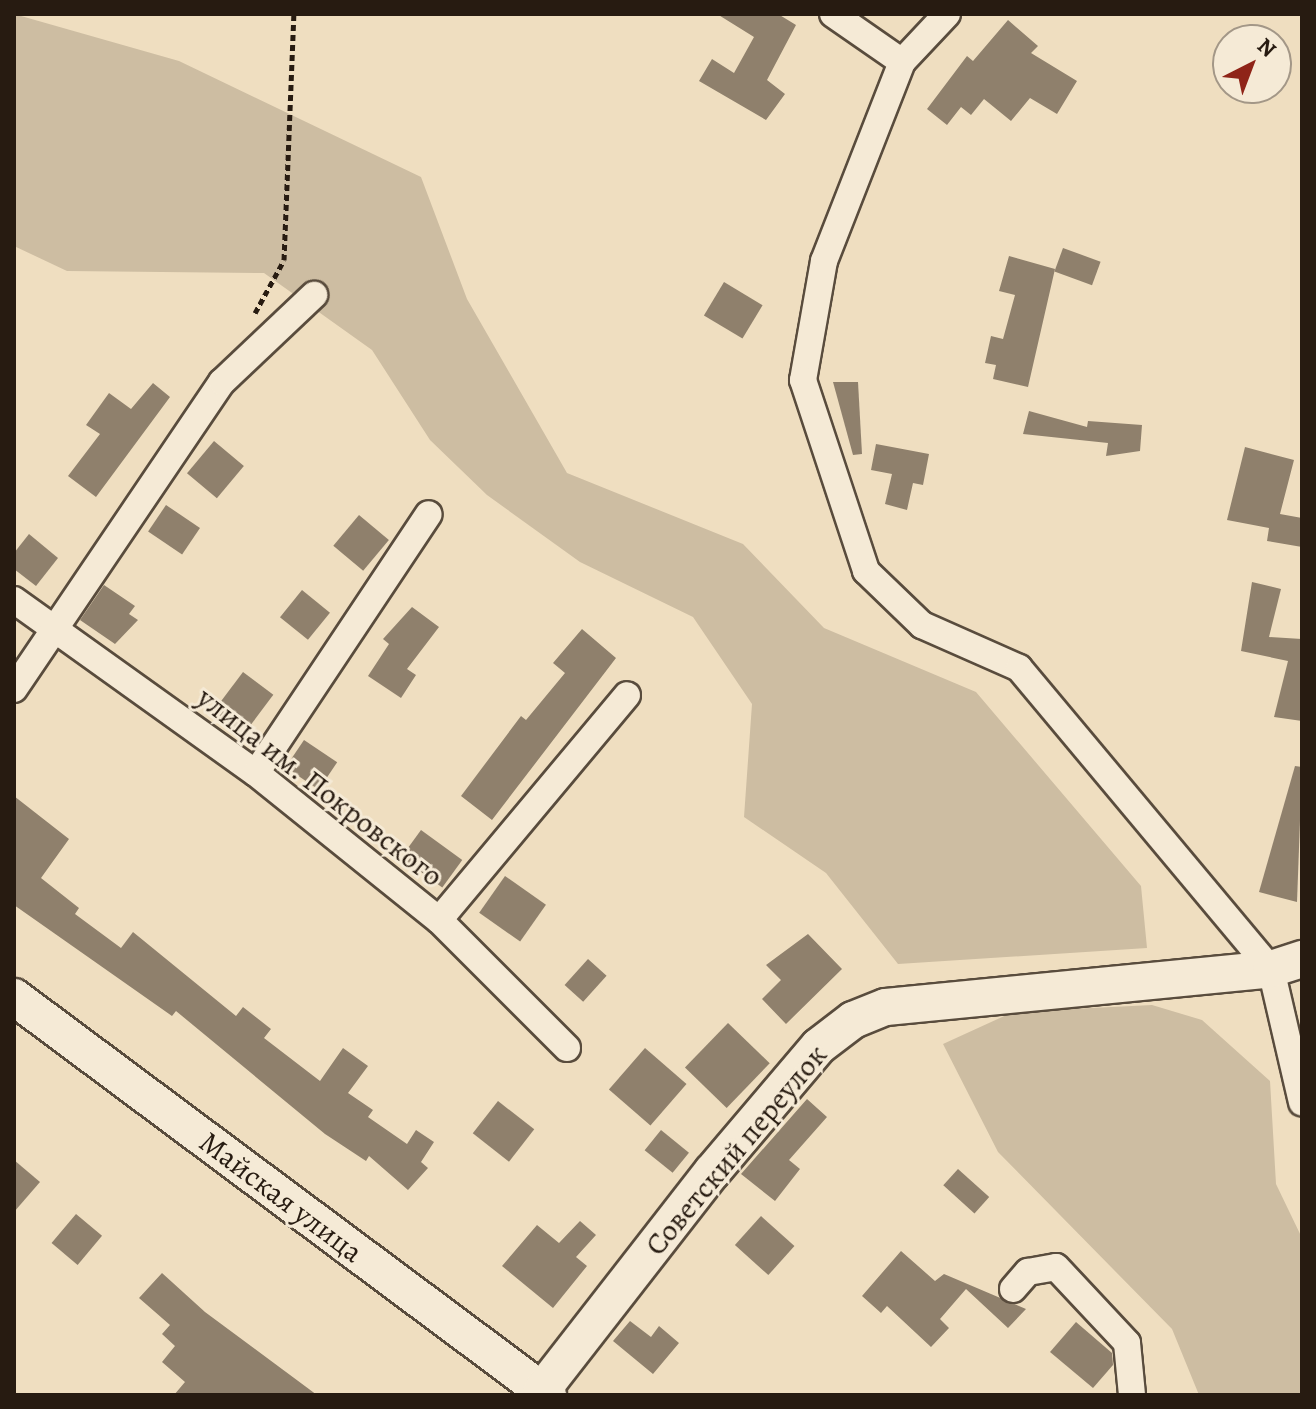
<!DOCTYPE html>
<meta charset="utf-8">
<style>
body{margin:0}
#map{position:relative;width:1316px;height:1409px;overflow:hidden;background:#efdec0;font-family:Alegreya,serif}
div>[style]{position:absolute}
.green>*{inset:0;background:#cdbda2}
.building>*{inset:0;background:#8f806c;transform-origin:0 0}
.path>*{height:5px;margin-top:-2.5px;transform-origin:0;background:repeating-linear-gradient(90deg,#271b11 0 6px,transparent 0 10px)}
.roads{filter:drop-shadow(2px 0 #594c3d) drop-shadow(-2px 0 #594c3d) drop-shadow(0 2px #594c3d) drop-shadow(0 -2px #594c3d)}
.street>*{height:26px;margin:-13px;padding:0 13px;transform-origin:13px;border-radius:13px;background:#f5ead6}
.secondary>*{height:36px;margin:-18px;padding:0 18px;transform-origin:18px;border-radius:18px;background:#f5ead6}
span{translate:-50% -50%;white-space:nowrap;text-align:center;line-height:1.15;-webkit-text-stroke:6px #f5ead6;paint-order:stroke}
.street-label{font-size:30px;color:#271b11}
.frame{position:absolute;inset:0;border:16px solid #271b11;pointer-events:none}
.north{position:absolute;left:1212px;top:24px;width:80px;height:80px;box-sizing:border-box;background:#f5ead6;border:2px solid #a39787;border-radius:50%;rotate:42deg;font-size:22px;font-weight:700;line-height:32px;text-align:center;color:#271b11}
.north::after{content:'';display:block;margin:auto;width:28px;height:36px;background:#8f2418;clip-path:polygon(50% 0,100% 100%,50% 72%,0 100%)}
</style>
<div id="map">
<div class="green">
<div style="clip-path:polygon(14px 14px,179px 61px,421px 177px,467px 299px,567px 473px,743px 544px,824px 628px,976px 692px,1141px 886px,1147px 948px,898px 964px,826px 873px,744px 817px,752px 704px,693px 617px,580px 562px,487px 495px,430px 440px,372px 350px,264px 273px,67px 271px,14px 246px)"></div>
<div style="clip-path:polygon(1152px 1005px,1202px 1020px,1270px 1081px,1276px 1184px,1302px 1238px,1302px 1395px,1199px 1395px,1172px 1329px,998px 1152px,943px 1044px,1013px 1012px)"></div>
</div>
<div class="building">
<div style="clip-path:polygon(717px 14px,778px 14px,796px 25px,767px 80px,785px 94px,766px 120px,699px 81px,712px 59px,734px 73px,754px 37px)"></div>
<div style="clip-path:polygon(1008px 20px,1038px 46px,1031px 53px,1077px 81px,1057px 114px,1030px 98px,1011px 121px,984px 99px,971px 115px,961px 107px,947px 125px,927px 109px,967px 56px,973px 61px)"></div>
<div style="left:1063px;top:248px;width:40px;height:25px;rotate:20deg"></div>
<div style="clip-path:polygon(1009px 256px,1055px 269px,1028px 387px,993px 379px,996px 365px,985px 363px,991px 336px,1003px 339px,1015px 295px,999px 291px)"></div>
<div style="left:724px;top:282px;width:45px;height:39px;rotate:31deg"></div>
<div style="clip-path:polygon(833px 382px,858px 382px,862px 454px,853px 455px)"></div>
<div style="clip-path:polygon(153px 383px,170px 397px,96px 497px,68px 476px,100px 434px,86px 425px,109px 393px,131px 409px)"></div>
<div style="clip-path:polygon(1029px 411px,1087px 427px,1088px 421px,1142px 425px,1140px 451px,1106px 456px,1108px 443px,1023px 434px)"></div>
<div style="left:214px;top:441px;width:39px;height:42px;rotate:40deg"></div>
<div style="clip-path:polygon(876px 444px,929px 454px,923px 485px,913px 483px,907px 510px,885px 504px,892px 474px,871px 470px)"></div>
<div style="clip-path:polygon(1245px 447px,1294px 460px,1280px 514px,1302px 518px,1302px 547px,1267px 541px,1269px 528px,1227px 520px)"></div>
<div style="left:166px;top:505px;width:41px;height:32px;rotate:34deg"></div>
<div style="left:359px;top:515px;width:39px;height:40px;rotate:40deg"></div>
<div style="clip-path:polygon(29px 534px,58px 558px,36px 586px,14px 569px,14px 553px)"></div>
<div style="clip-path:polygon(1252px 582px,1281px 589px,1269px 637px,1302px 639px,1302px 721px,1274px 717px,1288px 661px,1241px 651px)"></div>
<div style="clip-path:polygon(104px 585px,135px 606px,129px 614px,138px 620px,115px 644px,80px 620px)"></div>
<div style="left:302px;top:590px;width:36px;height:35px;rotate:39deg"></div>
<div style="clip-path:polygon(412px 607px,439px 627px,407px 669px,416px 675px,401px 698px,368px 676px,389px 644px,383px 639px)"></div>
<div style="clip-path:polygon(582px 629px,616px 658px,492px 820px,461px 796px,521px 716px,526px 720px,565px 673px,553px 663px)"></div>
<div style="left:243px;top:672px;width:38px;height:50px;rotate:37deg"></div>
<div style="left:304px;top:740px;width:40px;height:33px;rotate:34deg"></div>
<div style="clip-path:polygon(1295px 766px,1302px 767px,1297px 902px,1259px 892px)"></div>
<div style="clip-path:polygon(14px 796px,69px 839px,41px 878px,79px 908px,75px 914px,121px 948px,133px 932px,236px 1016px,243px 1007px,271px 1029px,264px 1038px,320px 1081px,343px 1048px,368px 1066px,348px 1093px,373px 1110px,368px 1117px,407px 1144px,416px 1130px,434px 1142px,421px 1162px,428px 1168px,408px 1190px,369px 1156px,366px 1161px,325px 1134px,176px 1011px,172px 1016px,14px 905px)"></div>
<div style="left:421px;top:830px;width:51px;height:34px;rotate:36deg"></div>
<div style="left:505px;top:876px;width:50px;height:45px;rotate:35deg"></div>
<div style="clip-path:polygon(808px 934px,842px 969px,786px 1024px,762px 999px,781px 980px,766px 965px)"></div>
<div style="left:588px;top:959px;width:25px;height:35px;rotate:42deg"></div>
<div style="left:728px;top:1023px;width:58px;height:62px;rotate:44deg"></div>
<div style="left:645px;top:1048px;width:55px;height:55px;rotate:41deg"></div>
<div style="clip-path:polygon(807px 1099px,827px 1117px,789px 1160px,800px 1169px,775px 1201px,741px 1174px)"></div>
<div style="left:498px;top:1101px;width:46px;height:41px;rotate:38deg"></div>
<div style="left:661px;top:1130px;width:36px;height:26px;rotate:39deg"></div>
<div style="clip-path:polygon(14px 1160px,40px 1182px,14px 1212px)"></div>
<div style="left:958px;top:1169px;width:42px;height:22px;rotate:42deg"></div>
<div style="left:76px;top:1214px;width:34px;height:38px;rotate:40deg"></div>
<div style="left:761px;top:1216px;width:45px;height:39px;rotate:42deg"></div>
<div style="clip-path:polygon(580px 1221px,596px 1235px,576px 1257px,587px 1266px,553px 1308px,502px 1266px,537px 1225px,559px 1243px)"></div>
<div style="clip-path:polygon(901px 1251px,935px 1281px,944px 1274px,1026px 1309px,1008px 1328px,966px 1289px,940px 1319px,949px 1328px,931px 1347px,887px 1306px,881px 1313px,862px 1296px)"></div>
<div style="clip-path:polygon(162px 1273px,205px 1312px,317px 1395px,174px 1395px,185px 1382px,162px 1362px,175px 1346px,162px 1334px,170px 1325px,139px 1298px)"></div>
<div style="clip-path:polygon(630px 1321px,651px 1337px,659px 1326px,679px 1343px,653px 1374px,613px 1341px)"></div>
<div style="clip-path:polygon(1076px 1322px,1112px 1353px,1113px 1365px,1093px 1388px,1050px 1352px)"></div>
</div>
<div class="path">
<div style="left:255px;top:313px;width:60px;rotate:-61.3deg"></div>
<div style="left:284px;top:260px;width:246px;rotate:-87.7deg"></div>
</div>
<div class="roads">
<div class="street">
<div style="left:833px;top:14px;width:84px;rotate:34.8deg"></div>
<div style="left:947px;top:14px;width:66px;rotate:133.2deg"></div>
<div style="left:902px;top:62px;width:214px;rotate:111.4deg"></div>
<div style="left:824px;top:261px;width:121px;rotate:100deg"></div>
<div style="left:803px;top:380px;width:201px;rotate:71.7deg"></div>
<div style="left:866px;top:571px;width:78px;rotate:44deg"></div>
<div style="left:922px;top:625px;width:106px;rotate:23.9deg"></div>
<div style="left:1019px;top:668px;width:393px;rotate:50.1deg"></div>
<div style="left:1271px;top:969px;width:137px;rotate:76.9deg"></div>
<div style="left:14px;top:600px;width:297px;rotate:35.6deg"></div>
<div style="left:256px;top:773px;width:235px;rotate:38.8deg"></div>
<div style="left:439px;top:920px;width:181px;rotate:45deg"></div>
<div style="left:14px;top:689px;width:371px;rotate:-55.9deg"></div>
<div style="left:222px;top:382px;width:127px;rotate:-43.4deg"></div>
<div style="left:256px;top:773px;width:311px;rotate:-56.3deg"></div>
<div style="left:439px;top:920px;width:293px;rotate:-50.1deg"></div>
<div style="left:1013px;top:1289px;width:23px;rotate:-49deg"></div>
<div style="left:1028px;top:1272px;width:28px;rotate:-10deg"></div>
<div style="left:1056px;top:1267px;width:104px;rotate:46.9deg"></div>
<div style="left:1127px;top:1343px;width:52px;rotate:84.5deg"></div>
</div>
<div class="secondary">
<div style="left:14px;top:997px;width:666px;rotate:36.7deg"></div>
<div style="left:542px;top:1390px;width:276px;rotate:-52.1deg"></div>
<div style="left:712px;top:1172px;width:165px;rotate:-49.7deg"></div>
<div style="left:819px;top:1046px;width:43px;rotate:-37.4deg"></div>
<div style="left:853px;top:1020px;width:35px;rotate:-22deg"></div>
<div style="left:886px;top:1007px;width:387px;rotate:-5.6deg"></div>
<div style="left:1271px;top:969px;width:33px;rotate:-18deg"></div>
</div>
</div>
<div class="street-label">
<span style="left:320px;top:787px;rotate:38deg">улица им. Покровского</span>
<span style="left:736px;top:1150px;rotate:-50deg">Советский переулок</span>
<span style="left:281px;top:1197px;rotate:37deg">Майская улица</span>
</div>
<div class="frame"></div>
<div class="north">N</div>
</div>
